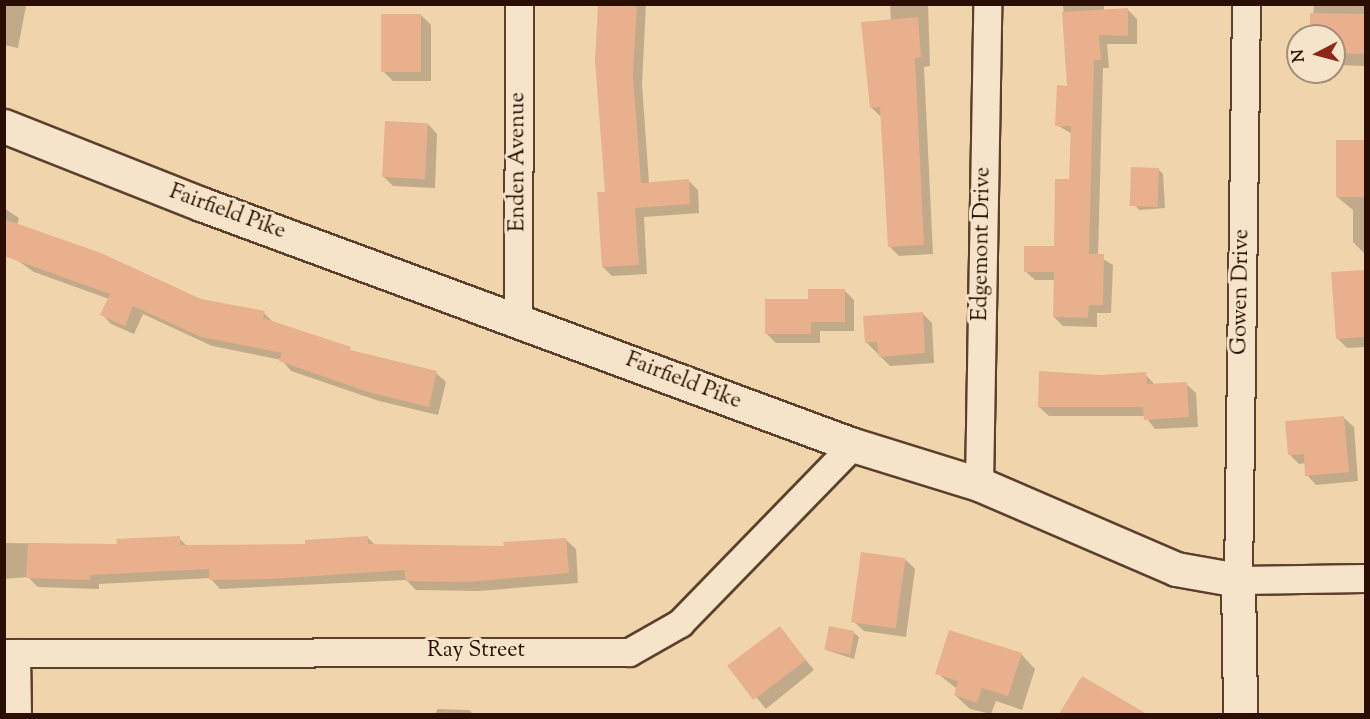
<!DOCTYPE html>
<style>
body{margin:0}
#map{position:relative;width:1370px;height:719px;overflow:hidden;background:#f0d5ac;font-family:"Sorts Mill Goudy",serif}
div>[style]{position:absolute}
.shadow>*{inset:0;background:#0003;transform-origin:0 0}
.building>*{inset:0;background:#e8b08d;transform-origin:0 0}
.roads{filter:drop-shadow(2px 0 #5c402c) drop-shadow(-2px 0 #5c402c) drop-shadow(0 2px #5c402c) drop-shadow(0 -2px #5c402c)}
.street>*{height:27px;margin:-13.5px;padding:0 13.5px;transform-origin:13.5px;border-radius:13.5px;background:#f5e4c9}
.secondary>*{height:33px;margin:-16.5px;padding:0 16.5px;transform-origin:16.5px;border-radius:16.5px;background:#f5e4c9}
span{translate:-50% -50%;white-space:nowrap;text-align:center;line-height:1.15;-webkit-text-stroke:6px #f5e4c9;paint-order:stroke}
.street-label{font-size:22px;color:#2b0e02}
.frame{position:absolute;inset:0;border:6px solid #2b0e02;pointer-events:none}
.north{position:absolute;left:1286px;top:24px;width:60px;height:60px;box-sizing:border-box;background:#f5e4c9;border:2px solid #a48e79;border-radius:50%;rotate:264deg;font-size:16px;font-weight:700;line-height:24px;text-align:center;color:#2b0e02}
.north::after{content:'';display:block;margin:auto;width:21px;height:27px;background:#8f2418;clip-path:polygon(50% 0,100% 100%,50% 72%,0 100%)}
</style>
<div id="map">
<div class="shadow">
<div style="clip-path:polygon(4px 4px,26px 6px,18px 48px,4px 45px)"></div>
<div style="clip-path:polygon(599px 4px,646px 4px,642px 84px,649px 183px,688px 180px,698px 190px,699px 213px,644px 217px,647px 274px,612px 276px,603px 267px,607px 193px)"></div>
<div style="clip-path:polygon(890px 4px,928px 4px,930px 66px,924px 67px,933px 254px,899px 256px,889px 246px,881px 117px,871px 107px,891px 21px)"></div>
<div style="clip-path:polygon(1063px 4px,1104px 4px,1104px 10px,1128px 10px,1137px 19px,1137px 44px,1107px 44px,1109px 68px,1103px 68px,1098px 256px,1113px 265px,1111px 313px,1097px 313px,1097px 327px,1063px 326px,1054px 317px,1055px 280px,1035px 280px,1025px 271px,1055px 247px,1070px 181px,1072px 134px,1057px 125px,1069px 87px)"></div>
<div style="clip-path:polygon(1314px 4px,1366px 4px,1366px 66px,1334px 65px,1334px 36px,1312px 36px)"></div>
<div style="clip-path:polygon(421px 15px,431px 25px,431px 81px,393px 81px,383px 71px)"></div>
<div style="clip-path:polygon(428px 124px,437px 134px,435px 188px,393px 186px,384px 177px)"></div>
<div style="clip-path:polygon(1337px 141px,1366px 142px,1366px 255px,1353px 242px,1353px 210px,1336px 196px)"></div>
<div style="clip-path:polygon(1158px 169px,1163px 174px,1165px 208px,1139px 210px,1135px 205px)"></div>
<div style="clip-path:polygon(4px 208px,19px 218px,17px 225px,201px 301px,264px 313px,273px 322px,355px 353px,436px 373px,446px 382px,438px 415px,379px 401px,291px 371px,282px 360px,212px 346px,143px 314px,134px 334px,111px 324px,102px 314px,109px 299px,34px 272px,4px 251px)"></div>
<div style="clip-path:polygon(1365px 271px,1366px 347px,1347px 348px,1337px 338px,1332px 273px)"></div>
<div style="clip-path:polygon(844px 290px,854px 300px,854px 331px,820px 331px,820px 343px,776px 343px,766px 333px,809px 300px)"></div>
<div style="clip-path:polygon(922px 313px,932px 323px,934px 363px,890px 366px,866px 342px)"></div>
<div style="clip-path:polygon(1145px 374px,1155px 385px,1186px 384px,1196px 393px,1198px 427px,1155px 429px,1145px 416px,1049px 416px,1039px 407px)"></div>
<div style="clip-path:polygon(1344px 418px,1354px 427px,1358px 481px,1316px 485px,1307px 475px,1306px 463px,1299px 464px,1289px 454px)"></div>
<div style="clip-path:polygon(367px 537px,375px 545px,505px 548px,566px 540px,576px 549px,578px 583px,478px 591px,416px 590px,406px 580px,220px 589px,210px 578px,99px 584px,99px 589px,38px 587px,28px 577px,4px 579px,4px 543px,118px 545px,179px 538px,187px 546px,307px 545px)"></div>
<div style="clip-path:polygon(906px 560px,915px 569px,906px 637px,864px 631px,854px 622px)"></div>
<div style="left:780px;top:628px;width:54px;height:62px;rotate:51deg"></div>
<div style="clip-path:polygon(854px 633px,859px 637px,854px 659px,826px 650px)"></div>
<div style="clip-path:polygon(1021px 654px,1035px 669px,1022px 710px,996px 701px,991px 714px,970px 709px,955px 695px,957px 689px,937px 673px)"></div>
<div style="clip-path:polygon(1082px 678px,1144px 714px,1061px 714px)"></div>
<div style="clip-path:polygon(437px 709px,469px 710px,473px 714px,436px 714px)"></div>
<div style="clip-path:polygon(390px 713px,391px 714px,364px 714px)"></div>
</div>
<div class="building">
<div style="clip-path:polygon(598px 4px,637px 4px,633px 74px,641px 183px,689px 179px,690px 204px,635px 208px,639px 265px,602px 267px,597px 192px,605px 192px,595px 61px)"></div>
<div style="clip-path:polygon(1128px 8px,1128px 36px,1099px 35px,1101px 60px,1094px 60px,1089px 254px,1104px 254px,1103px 305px,1089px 305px,1088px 318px,1053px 317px,1054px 272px,1024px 272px,1024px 246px,1054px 246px,1055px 179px,1069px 179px,1071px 126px,1055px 126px,1057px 85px,1067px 86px,1062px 12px)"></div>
<div style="clip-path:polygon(1310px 13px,1365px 14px,1365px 54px,1334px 53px,1334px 36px,1310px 36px)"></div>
<div style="left:381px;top:14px;width:40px;height:58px"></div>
<div style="clip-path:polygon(918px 17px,921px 57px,915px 58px,924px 245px,888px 247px,880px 107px,870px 108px,861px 22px)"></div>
<div style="left:385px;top:121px;width:43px;height:56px;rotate:3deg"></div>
<div style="left:1336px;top:140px;width:29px;height:57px"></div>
<div style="left:1131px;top:167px;width:28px;height:39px;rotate:2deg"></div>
<div style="clip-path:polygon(4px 219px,101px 253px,201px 299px,265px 311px,263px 318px,351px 347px,350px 350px,437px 371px,429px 407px,368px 392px,279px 361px,282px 353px,201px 337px,133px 306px,125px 326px,100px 315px,110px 294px,4px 256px)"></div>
<div style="clip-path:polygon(1365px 270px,1365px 337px,1336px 339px,1331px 272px)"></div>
<div style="clip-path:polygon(808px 289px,845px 289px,845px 322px,811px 322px,811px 334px,765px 334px,765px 299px,808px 299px)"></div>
<div style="clip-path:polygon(923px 312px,925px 353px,879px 357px,877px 342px,865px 343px,863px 316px)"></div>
<div style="clip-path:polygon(1039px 371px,1101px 375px,1146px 372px,1147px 384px,1187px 382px,1189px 417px,1144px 420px,1143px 407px,1038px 407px)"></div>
<div style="clip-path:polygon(1344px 416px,1349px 472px,1305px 476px,1304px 454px,1288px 455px,1285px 421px)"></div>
<div style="clip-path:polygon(180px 536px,180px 545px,305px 544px,305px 540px,368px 536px,368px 544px,504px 546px,503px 542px,566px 538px,569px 573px,468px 582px,405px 581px,405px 570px,271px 579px,209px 580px,209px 569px,90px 575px,90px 580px,26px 578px,28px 543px,117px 544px,116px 539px)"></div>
<div style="left:861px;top:552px;width:45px;height:71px;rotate:8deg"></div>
<div style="left:780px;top:626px;width:43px;height:66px;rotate:53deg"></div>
<div style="left:829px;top:626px;width:26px;height:24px;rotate:11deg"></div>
<div style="clip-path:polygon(949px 630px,1022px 653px,1008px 696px,982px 688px,977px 703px,954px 695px,958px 681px,935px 674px)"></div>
<div style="clip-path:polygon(1082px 676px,1147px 714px,1059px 714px)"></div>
</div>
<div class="roads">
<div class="street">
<div style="left:1246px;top:4px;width:576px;rotate:90.8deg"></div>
<div style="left:1238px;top:580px;width:128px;rotate:-0.9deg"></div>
<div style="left:518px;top:320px;width:316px;rotate:-89.8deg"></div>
<div style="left:979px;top:484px;width:480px;rotate:-89deg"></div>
<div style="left:4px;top:653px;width:625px;rotate:-0.09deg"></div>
<div style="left:629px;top:652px;width:59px;rotate:-29.6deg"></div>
<div style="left:680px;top:623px;width:248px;rotate:-45.8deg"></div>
<div style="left:16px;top:653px;width:61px;rotate:89.1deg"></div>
</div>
<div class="secondary">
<div style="left:4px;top:126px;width:212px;rotate:21.6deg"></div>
<div style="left:201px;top:204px;width:695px;rotate:20.29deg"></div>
<div style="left:853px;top:445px;width:132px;rotate:17.2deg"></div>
<div style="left:979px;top:484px;width:215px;rotate:23.3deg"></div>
<div style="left:1176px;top:569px;width:63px;rotate:10.1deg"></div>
<div style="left:1238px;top:580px;width:134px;rotate:89.1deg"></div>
</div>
</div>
<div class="street-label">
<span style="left:519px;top:162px;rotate:-90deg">Enden Avenue</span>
<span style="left:227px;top:213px;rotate:20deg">Fairfield Pike</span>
<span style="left:983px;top:244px;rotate:-89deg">Edgemont Drive</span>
<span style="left:1242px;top:292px;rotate:-89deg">Gowen Drive</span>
<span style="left:683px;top:382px;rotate:21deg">Fairfield Pike</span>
<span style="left:476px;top:652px">Ray Street</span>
</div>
<div class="frame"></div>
<div class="north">N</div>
</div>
